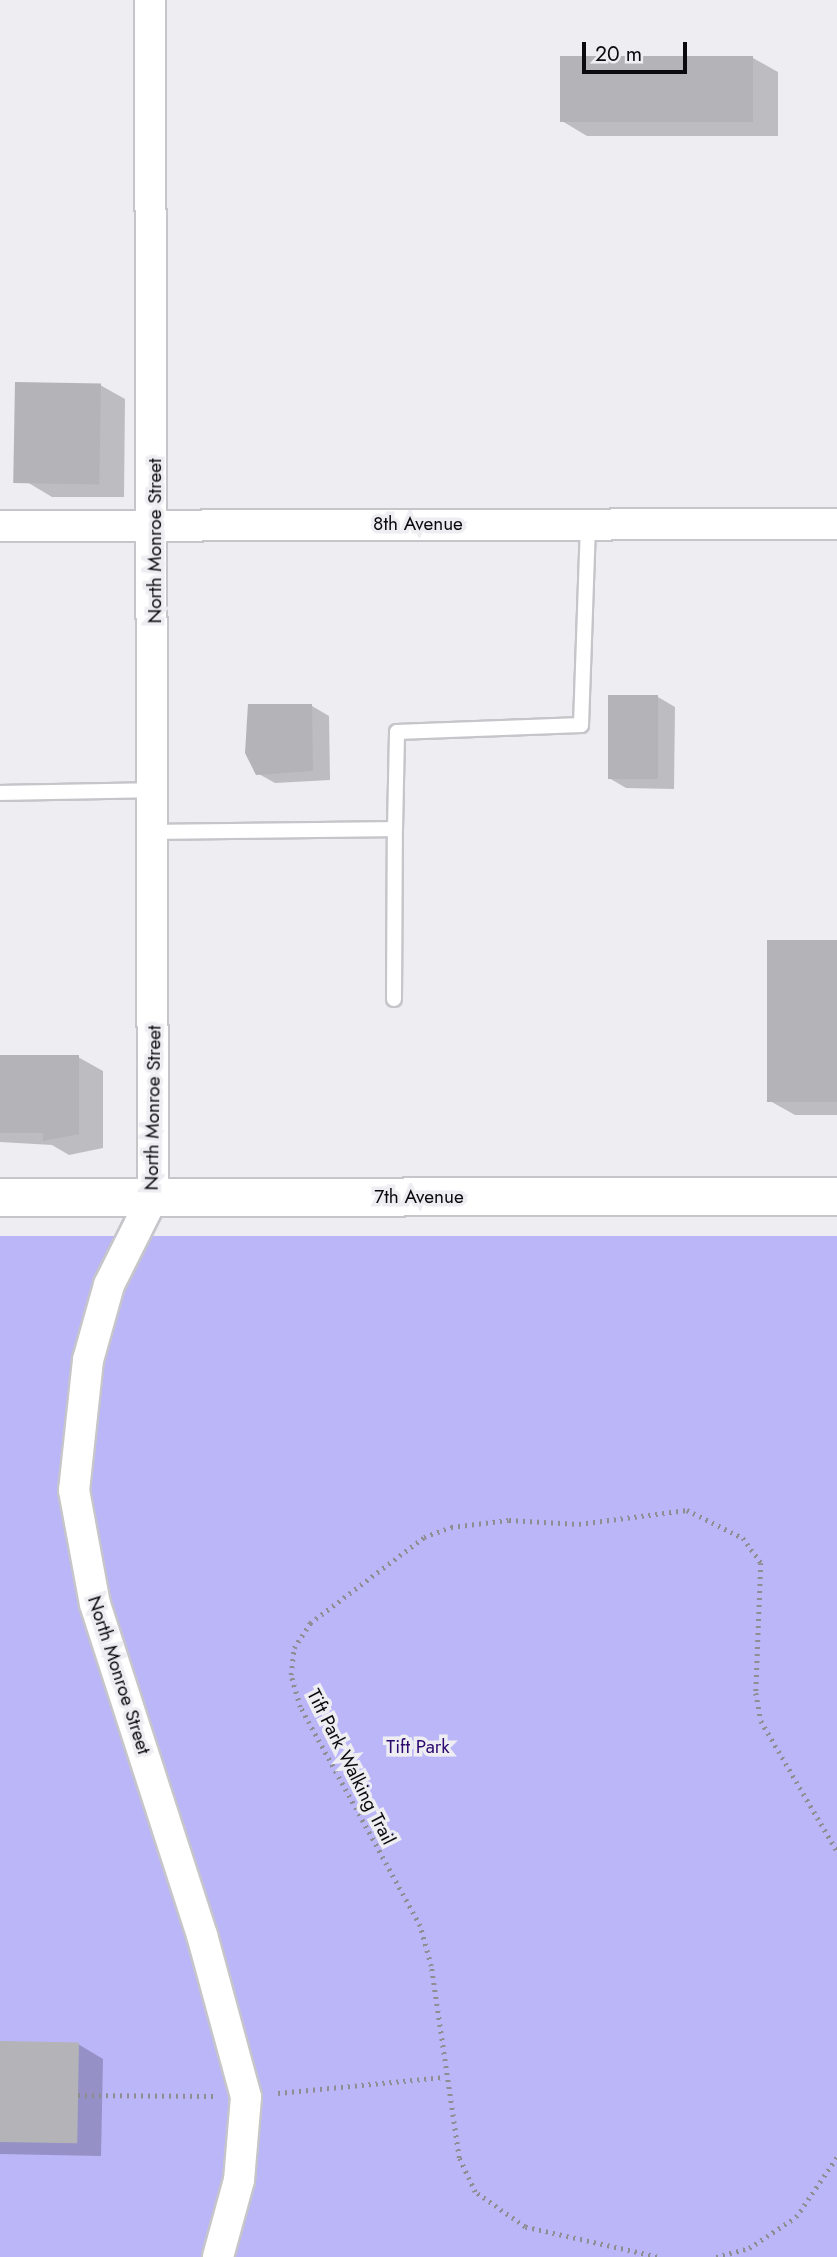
<!DOCTYPE html>
<style>
body{margin:0}
#map{position:relative;width:837px;height:2257px;overflow:hidden;background:#ededf2;font-family:Jost,sans-serif}
div>[style]{position:absolute}
.green>*{inset:0;background:#bbb6f8;transform-origin:0 0}
.shadow>*{inset:0;background:#0003}
.building>*{inset:0;background:#b3b3b8;transform-origin:0 0}
.path>*{height:4.5px;margin-top:-2.25px;transform-origin:0;background:repeating-linear-gradient(90deg,#8e8e92 0 2px,transparent 0 7px)}
.roads{filter:drop-shadow(2px 0 #c5c5ca) drop-shadow(-2px 0 #c5c5ca) drop-shadow(0 2px #c5c5ca) drop-shadow(0 -2px #c5c5ca)}
.service>*{height:14px;margin:-7px;padding:0 7px;transform-origin:7px;border-radius:7px;background:#fff}
.minor>*{height:30px;margin:-15px;padding:0 15px;transform-origin:15px;border-radius:15px;background:#fff}
.tertiary>*{height:37px;margin:-18.5px;padding:0 18.5px;transform-origin:18.5px;border-radius:18.5px;background:#fff}
span{translate:-50% -50%;white-space:nowrap;text-align:center;line-height:1.15;-webkit-text-stroke:7px #ededf2;paint-order:stroke}
.street-label{font-size:19px;color:#0b0b0d}
.park-label{font-size:19px;color:#2c086f}
.scale{position:absolute;left:582px;top:42px;width:105px;height:32px;box-sizing:border-box;border:4px solid #0b0b0d;border-top:0;padding-left:9px;font-size:21px;line-height:24px;white-space:nowrap;color:#0b0b0d;-webkit-text-stroke:5px #ededf2;paint-order:stroke}
</style>
<div id="map">
<div class="green">
<div style="left:0;top:1236px;width:837px;height:1021px"></div>
</div>
<div class="shadow">
<div style="clip-path:polygon(753px 58px,778px 72px,778px 136px,587px 136px,562px 121px)"></div>
<div style="clip-path:polygon(100px 385px,125px 399px,124px 497px,52px 497px,27px 482px)"></div>
<div style="clip-path:polygon(658px 697px,675px 707px,674px 789px,626px 788px,609px 778px)"></div>
<div style="clip-path:polygon(312px 706px,329px 716px,330px 780px,275px 783px,257px 773px)"></div>
<div style="clip-path:polygon(837px 941px,837px 1115px,795px 1115px,770px 1101px)"></div>
<div style="clip-path:polygon(0 1057px,78px 1057px,103px 1071px,103px 1148px,69px 1155px,52px 1145px,0 1142px)"></div>
<div style="clip-path:polygon(0 2043px,78px 2044px,103px 2059px,101px 2156px,0 2154px)"></div>
</div>
<div class="building">
<div style="left:560px;top:56px;width:193px;height:66px"></div>
<div style="left:15px;top:382px;width:86px;height:101px;rotate:1deg"></div>
<div style="left:608px;top:695px;width:50px;height:84px"></div>
<div style="clip-path:polygon(248px 704px,312px 704px,313px 771px,256px 775px,245px 753px)"></div>
<div style="left:767px;top:940px;width:70px;height:162px"></div>
<div style="clip-path:polygon(0 1055px,79px 1055px,79px 1134px,43px 1141px,43px 1133px,0 1133px)"></div>
<div style="left:0;top:2041px;width:79px;height:101px;rotate:1deg"></div>
</div>
<div class="path">
<div style="left:278px;top:2093px;width:167px;rotate:-5.5deg"></div>
<div style="left:78px;top:2095px;width:135px;rotate:0.4deg"></div>
<div style="left:657px;top:2257px;width:135px;rotate:-167.2deg"></div>
<div style="left:525px;top:2227px;width:61px;rotate:-145deg"></div>
<div style="left:475px;top:2192px;width:38px;rotate:-115deg"></div>
<div style="left:459px;top:2158px;width:194px;rotate:-98.3deg"></div>
<div style="left:431px;top:1966px;width:41px;rotate:-105.4deg"></div>
<div style="left:420px;top:1926px;width:250px;rotate:-118.7deg"></div>
<div style="left:300px;top:1707px;width:33px;rotate:-106deg"></div>
<div style="left:291px;top:1675px;width:27px;rotate:-84deg"></div>
<div style="left:294px;top:1648px;width:30px;rotate:-57deg"></div>
<div style="left:310px;top:1623px;width:143px;rotate:-37deg"></div>
<div style="left:424px;top:1537px;width:29px;rotate:-20deg"></div>
<div style="left:451px;top:1527px;width:58px;rotate:-6.9deg"></div>
<div style="left:509px;top:1520px;width:70px;rotate:3.3deg"></div>
<div style="left:579px;top:1524px;width:109px;rotate:-7.4deg"></div>
<div style="left:687px;top:1510px;width:63px;rotate:26.6deg"></div>
<div style="left:743px;top:1538px;width:31px;rotate:54deg"></div>
<div style="left:761px;top:1563px;width:130px;rotate:92.2deg"></div>
<div style="left:756px;top:1693px;width:28px;rotate:80deg"></div>
<div style="left:761px;top:1721px;width:151px;rotate:59.7deg"></div>
<div style="left:716px;top:2257px;width:34px;rotate:-15deg"></div>
<div style="left:749px;top:2248px;width:56px;rotate:-33.4deg"></div>
<div style="left:796px;top:2217px;width:73px;rotate:-55.7deg"></div>
</div>
<div class="roads">
<div class="service">
<div style="left:0;top:793px;width:154px;rotate:-1.1deg"></div>
<div style="left:153px;top:832px;width:242px;rotate:-0.7deg"></div>
<div style="left:395px;top:829px;width:97px;rotate:-88.8deg"></div>
<div style="left:397px;top:732px;width:184px;rotate:-2.2deg"></div>
<div style="left:581px;top:725px;width:201px;rotate:-88deg"></div>
<div style="left:394px;top:999px;width:170px;rotate:-89.7deg"></div>
</div>
<div class="minor">
<div style="left:150px;top:0;width:1197px;rotate:89.86deg"></div>
<div style="left:153px;top:1197px;width:98px;rotate:116.6deg"></div>
<div style="left:109px;top:1285px;width:78px;rotate:105.6deg"></div>
<div style="left:88px;top:1360px;width:131px;rotate:96.1deg"></div>
<div style="left:74px;top:1490px;width:116px;rotate:79.6deg"></div>
<div style="left:95px;top:1604px;width:348px;rotate:72.1deg"></div>
<div style="left:202px;top:1935px;width:168px;rotate:74.8deg"></div>
<div style="left:246px;top:2097px;width:83px;rotate:94.8deg"></div>
<div style="left:239px;top:2180px;width:80px;rotate:105.3deg"></div>
<div style="left:0;top:526px;width:837px;rotate:-0.14deg"></div>
</div>
<div class="tertiary">
<div style="left:0;top:1197px;width:837px;rotate:-0.07deg"></div>
</div>
</div>
<div class="street-label">
<span style="left:418px;top:524px">8th Avenue</span>
<span style="left:155px;top:541px;rotate:-90deg">North Monroe Street</span>
<span style="left:153px;top:1108px;rotate:-89deg">North Monroe Street</span>
<span style="left:419px;top:1197px">7th Avenue</span>
<span style="left:119px;top:1675px;rotate:72deg">North Monroe Street</span>
<span style="left:351px;top:1767px;rotate:63deg">Tift Park Walking Trail</span>
</div>
<div class="park-label">
<span style="left:418px;top:1747px">Tift Park</span>
</div>
<div class="scale">20 m</div>
</div>
